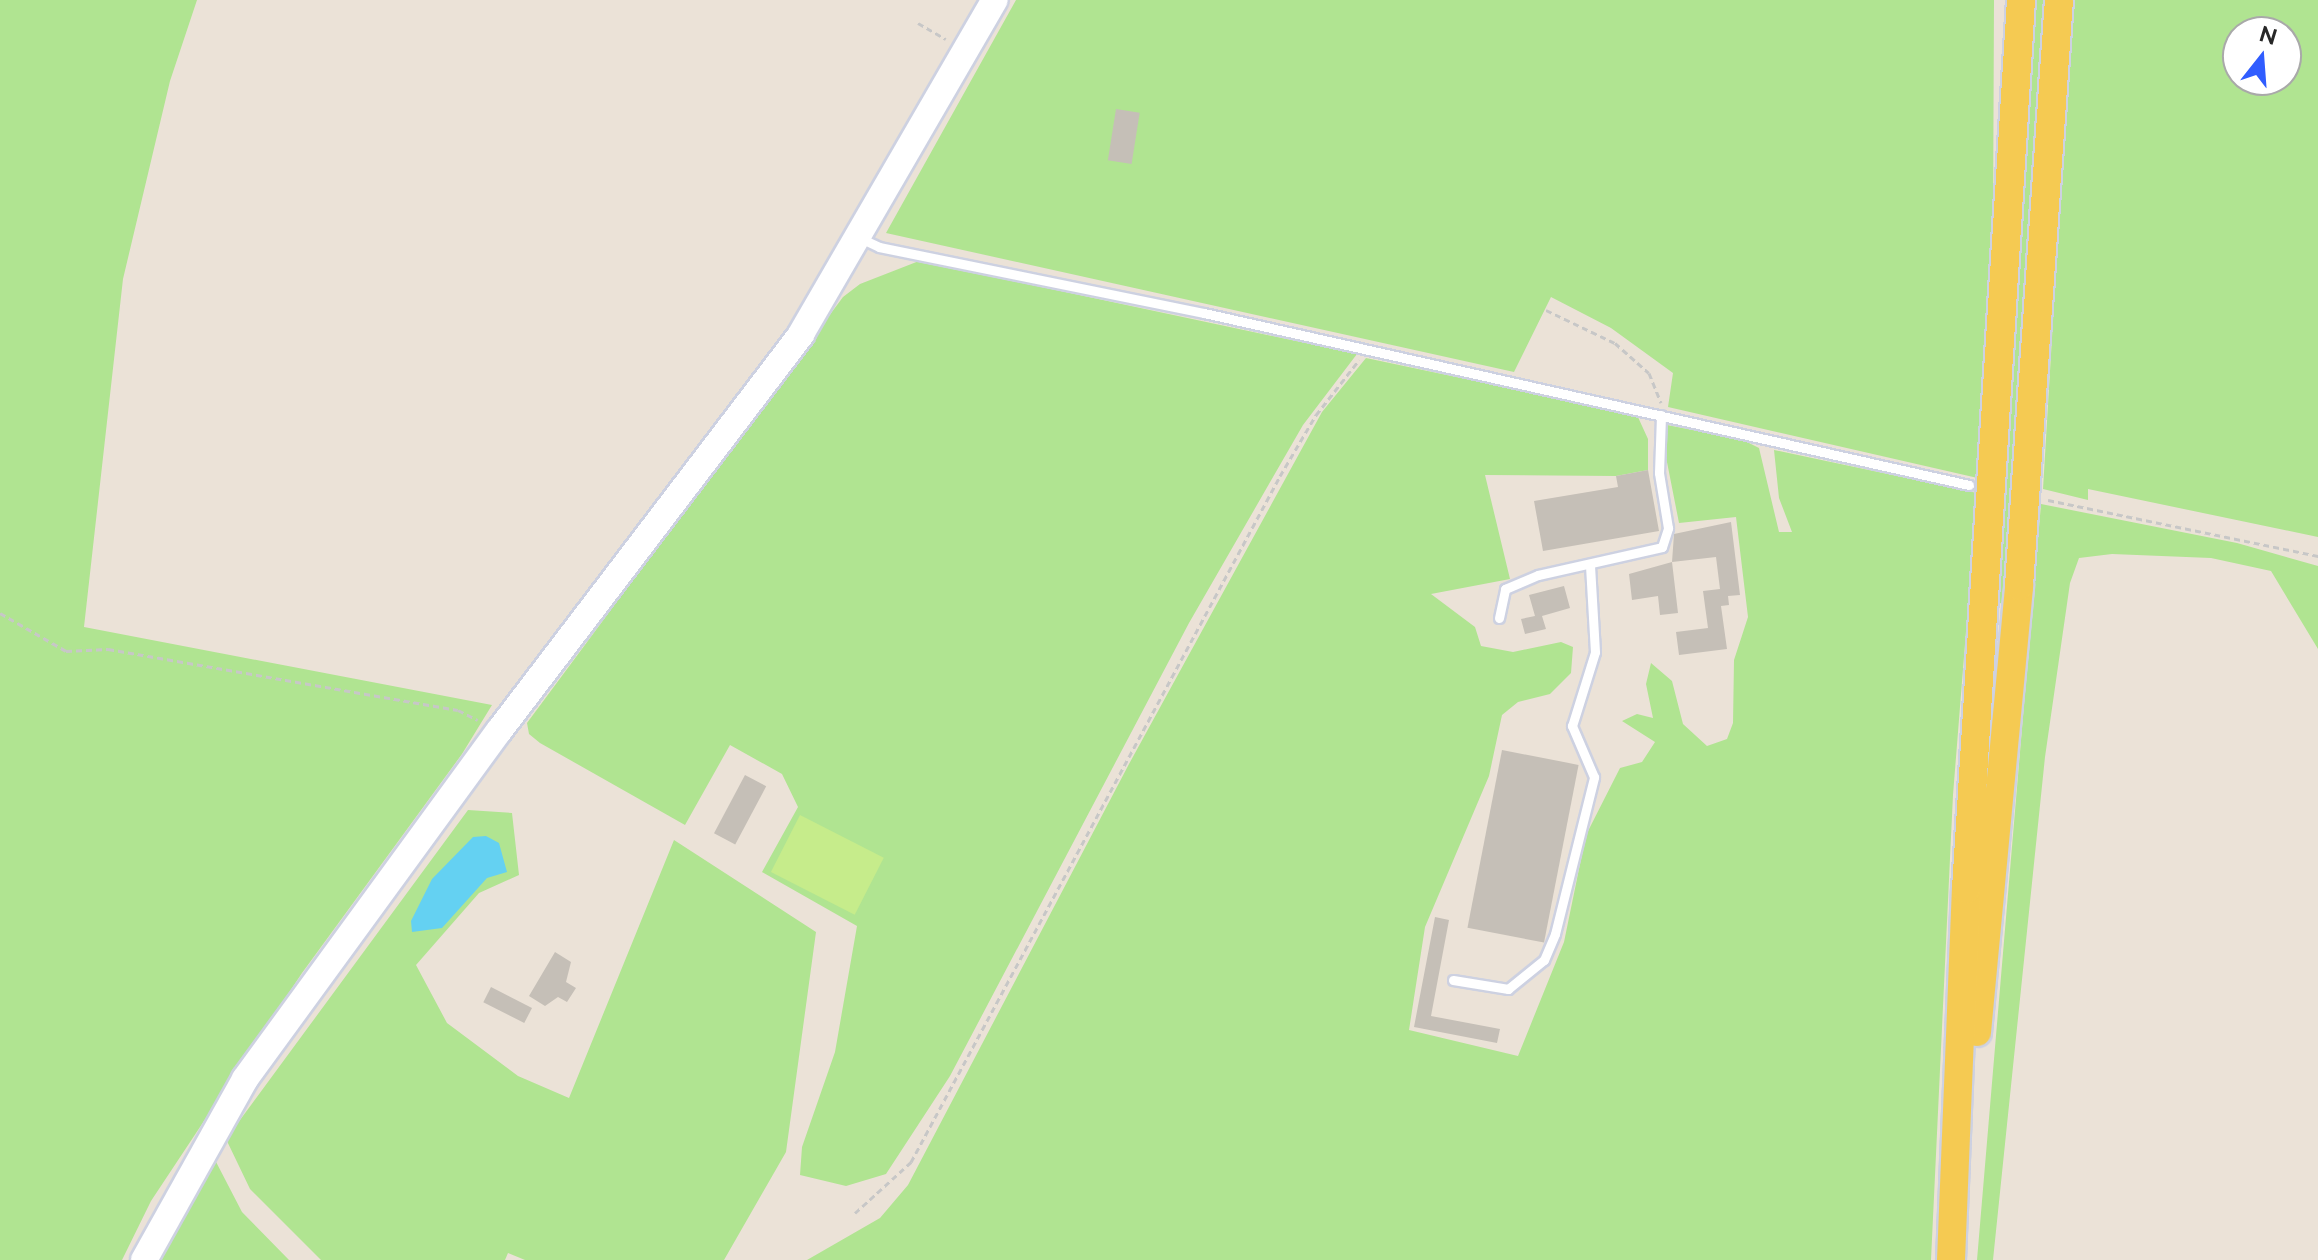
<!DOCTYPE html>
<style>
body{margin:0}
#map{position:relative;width:2318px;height:1260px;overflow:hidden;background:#ebe2d7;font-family:Raleway,sans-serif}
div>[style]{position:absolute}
.green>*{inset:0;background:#b0e491}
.pitch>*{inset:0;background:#c6ec8b;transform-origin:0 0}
.water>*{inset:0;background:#64d1f2}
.building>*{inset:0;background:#c5bfb7;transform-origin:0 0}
.path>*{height:3px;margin-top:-1.5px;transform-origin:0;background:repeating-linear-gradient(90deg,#c7c7c7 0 6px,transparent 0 10px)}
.roads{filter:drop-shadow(2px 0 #cdd1e1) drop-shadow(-2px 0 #cdd1e1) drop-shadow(0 2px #cdd1e1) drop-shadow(0 -2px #cdd1e1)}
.lane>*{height:9px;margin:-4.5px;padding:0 4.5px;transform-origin:4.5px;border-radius:4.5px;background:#fff}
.secondary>*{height:26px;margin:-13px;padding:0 13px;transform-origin:13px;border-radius:13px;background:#fff}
.primary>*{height:28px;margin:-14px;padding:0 14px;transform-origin:14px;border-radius:14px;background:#f5ca52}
span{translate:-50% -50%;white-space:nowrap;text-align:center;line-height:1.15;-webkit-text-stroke:8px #fff;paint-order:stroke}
.north{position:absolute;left:2222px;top:16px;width:80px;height:80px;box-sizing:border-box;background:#fff;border:2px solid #a9a9a9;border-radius:50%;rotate:17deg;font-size:22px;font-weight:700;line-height:32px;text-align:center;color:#272727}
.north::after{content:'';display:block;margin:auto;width:28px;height:36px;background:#305dff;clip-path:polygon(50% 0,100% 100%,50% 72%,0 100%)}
</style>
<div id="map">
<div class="green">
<div style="clip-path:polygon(0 0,197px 0,170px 81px,123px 279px,84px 627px,492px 705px,462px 754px,302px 973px,151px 1201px,122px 1260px,0 1260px)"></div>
<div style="clip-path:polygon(1016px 0,1994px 0,1993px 227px,1982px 479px,1668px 407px,1673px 373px,1611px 328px,1551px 297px,1514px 372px,886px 233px)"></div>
<div style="clip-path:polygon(2031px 0,2046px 0,2007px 604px,1999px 603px)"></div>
<div style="clip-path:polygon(evenodd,2072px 0,2318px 0,2318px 537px,2088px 489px,2088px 500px,2043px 489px,2072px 0,2238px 32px,2286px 32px,2286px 80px,2238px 80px,2238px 32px)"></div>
<div style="clip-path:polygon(919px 261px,1357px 354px,1303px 425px,1189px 623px,950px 1076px,886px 1174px,846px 1186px,800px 1175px,802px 1147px,835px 1052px,857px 926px,762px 872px,798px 807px,782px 774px,730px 745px,685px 825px,540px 743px,529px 734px,527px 723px,843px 297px,860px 284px)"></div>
<div style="clip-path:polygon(1366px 358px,1637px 415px,1648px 439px,1648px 470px,1616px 476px,1485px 475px,1510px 579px,1431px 594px,1475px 627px,1481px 646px,1513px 652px,1561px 642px,1573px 647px,1571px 673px,1550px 694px,1518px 702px,1502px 715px,1489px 776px,1425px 927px,1409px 1030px,1518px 1056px,1564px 942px,1586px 835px,1620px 768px,1642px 762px,1655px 742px,1622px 721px,1637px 714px,1653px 718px,1646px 684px,1651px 663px,1672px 681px,1683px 724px,1707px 746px,1727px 739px,1733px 723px,1734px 660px,1748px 617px,1736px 517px,1679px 523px,1666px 457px,1667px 425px,1743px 440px,1759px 448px,1779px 532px,1792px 532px,1779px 498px,1774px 450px,1977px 493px,1953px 795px,1931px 1260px,807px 1260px,880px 1218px,908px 1185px,1129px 764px,1322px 412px)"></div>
<div style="clip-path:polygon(2041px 504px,2237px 543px,2318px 566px,2318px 649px,2271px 571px,2211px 558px,2112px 554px,2079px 558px,2070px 583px,2045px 757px,1993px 1260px,1977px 1260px)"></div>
<div style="clip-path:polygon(468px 810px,512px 813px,519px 875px,479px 893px,416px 965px,447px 1023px,518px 1076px,569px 1098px,674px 840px,816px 932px,786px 1152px,724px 1260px,525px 1260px,508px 1253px,505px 1260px,321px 1260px,250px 1189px,226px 1139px)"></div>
<div style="clip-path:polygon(214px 1158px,242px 1212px,289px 1260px,159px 1260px)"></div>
</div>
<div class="pitch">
<div style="left:800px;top:815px;width:94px;height:64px;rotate:27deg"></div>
</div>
<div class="water">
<div style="clip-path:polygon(486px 836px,499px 843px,507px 872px,487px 878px,442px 928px,412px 932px,411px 921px,432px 879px,473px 837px)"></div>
</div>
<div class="building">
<div style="left:1116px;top:109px;width:24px;height:52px;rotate:9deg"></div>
<div style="clip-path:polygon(1648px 470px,1659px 531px,1543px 551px,1534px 501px,1618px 487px,1616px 476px)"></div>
<div style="clip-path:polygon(1731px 522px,1740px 595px,1728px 596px,1729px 605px,1721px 606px,1727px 649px,1679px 655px,1676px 632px,1708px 628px,1703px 591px,1720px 589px,1716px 557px,1672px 562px,1674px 534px)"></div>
<div style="clip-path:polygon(1672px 562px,1678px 613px,1660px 615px,1658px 596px,1632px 600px,1629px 574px)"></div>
<div style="clip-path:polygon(1564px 586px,1570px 608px,1542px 616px,1546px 629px,1525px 634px,1521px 619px,1535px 616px,1529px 595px)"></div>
<div style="left:1502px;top:750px;width:78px;height:181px;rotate:11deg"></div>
<div style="left:745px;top:775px;width:24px;height:66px;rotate:28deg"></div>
<div style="clip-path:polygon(1435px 917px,1449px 920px,1431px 1016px,1500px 1029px,1497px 1043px,1414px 1027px)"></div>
<div style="clip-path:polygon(555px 952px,571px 962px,566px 982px,576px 988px,567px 1002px,558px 997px,545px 1006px,529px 996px)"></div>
<div style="left:491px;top:987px;width:46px;height:17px;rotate:27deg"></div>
</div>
<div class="path">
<div style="left:918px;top:23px;width:32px;rotate:30deg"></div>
<div style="left:1546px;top:310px;width:76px;rotate:25.6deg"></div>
<div style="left:1615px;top:343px;width:45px;rotate:41.4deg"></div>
<div style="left:1649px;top:373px;width:32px;rotate:68deg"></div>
<div style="left:2048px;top:500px;width:276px;rotate:11.7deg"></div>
<div style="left:0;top:613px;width:76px;rotate:29.9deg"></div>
<div style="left:66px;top:651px;width:42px;rotate:-2.7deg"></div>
<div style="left:108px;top:649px;width:355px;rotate:9.9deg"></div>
<div style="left:458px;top:710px;width:22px;rotate:27deg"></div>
<div style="left:855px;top:1213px;width:76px;rotate:-42.3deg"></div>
<div style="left:911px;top:1162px;width:779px;rotate:-61.72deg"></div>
<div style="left:1280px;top:476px;width:71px;rotate:-59.5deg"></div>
<div style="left:1316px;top:415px;width:70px;rotate:-52deg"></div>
</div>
<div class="roads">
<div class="lane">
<div style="left:860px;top:238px;width:21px;rotate:25deg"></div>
<div style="left:879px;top:247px;width:332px;rotate:11.5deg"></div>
<div style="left:1204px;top:313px;width:784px;rotate:12.67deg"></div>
<div style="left:1499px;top:618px;width:30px;rotate:-78deg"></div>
<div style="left:1505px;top:589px;width:36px;rotate:-23deg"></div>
<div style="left:1538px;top:575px;width:127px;rotate:-12.7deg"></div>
<div style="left:1662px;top:547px;width:20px;rotate:-72deg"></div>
<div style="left:1668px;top:528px;width:56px;rotate:-99.3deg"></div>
<div style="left:1659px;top:473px;width:58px;rotate:-88deg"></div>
<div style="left:1453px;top:980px;width:56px;rotate:9.3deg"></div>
<div style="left:1508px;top:989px;width:46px;rotate:-38.9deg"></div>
<div style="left:1544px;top:960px;width:28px;rotate:-67deg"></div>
<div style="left:1555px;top:934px;width:162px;rotate:-76deg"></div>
<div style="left:1594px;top:777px;width:56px;rotate:-113.3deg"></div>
<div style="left:1572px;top:726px;width:77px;rotate:-72.7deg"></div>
<div style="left:1595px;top:652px;width:86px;rotate:-93.3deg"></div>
</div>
<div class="secondary">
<div style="left:144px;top:1260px;width:207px;rotate:-60.8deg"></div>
<div style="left:245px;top:1079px;width:431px;rotate:-53.9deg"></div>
<div style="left:499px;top:731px;width:499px;rotate:-52.7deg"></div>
<div style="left:801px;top:334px;width:386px;rotate:-59.9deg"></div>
</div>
<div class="primary">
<div style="left:1977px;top:1032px;width:448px;rotate:-84.6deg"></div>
<div style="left:2019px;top:586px;width:587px;rotate:-86.1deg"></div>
<div style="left:1951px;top:1260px;width:371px;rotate:-87.7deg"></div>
<div style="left:1966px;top:889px;width:891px;rotate:-86.46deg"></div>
</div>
</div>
<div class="north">N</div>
</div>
